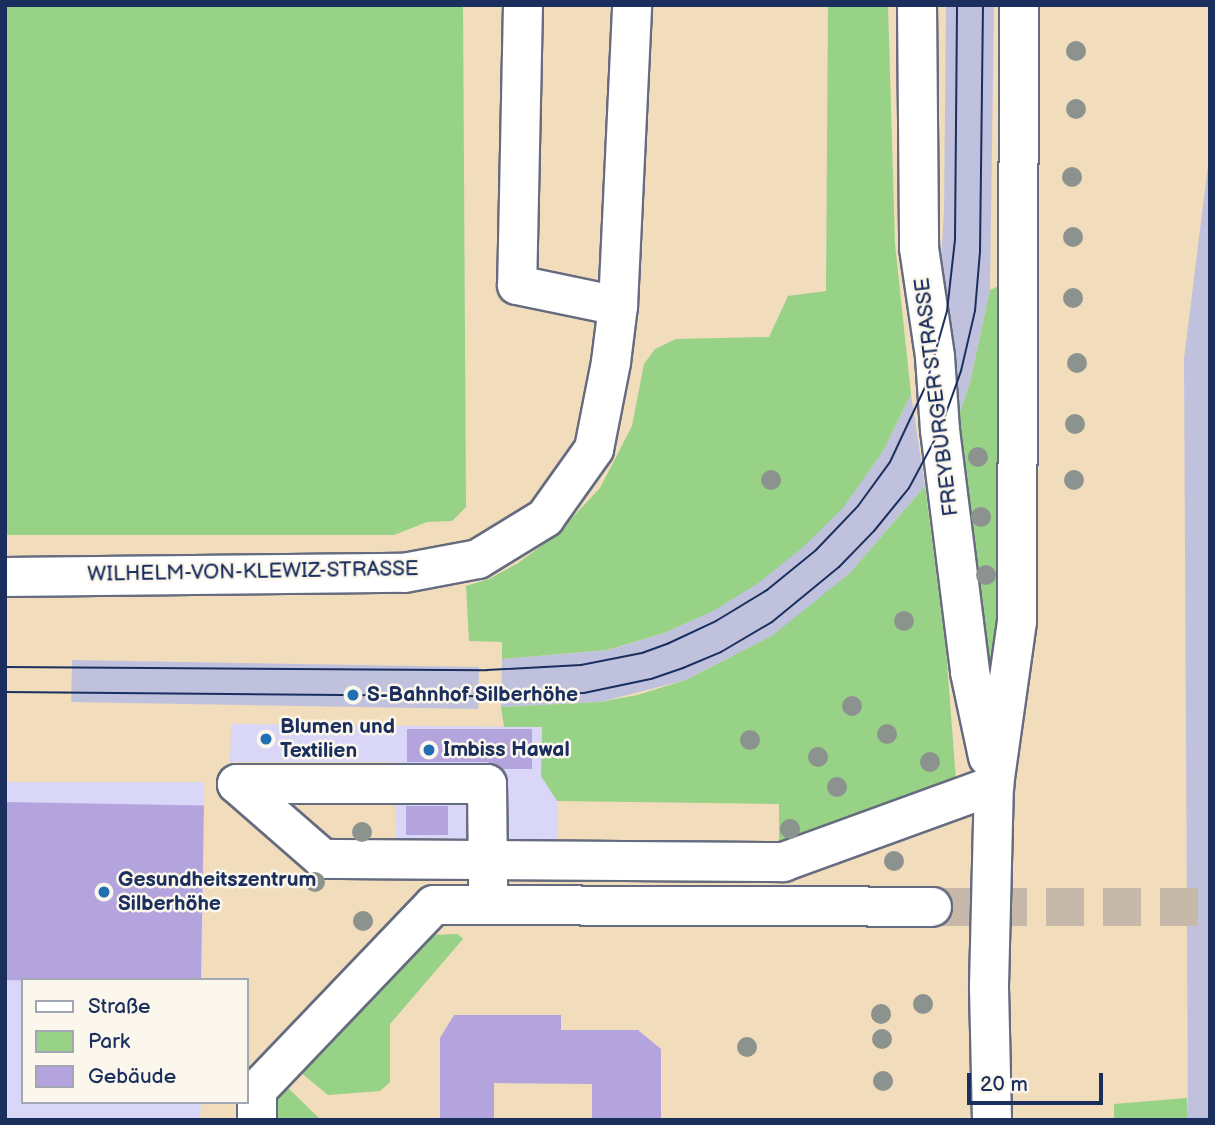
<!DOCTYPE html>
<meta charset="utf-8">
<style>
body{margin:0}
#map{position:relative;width:1215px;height:1125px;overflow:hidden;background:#f1dcbc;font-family:"Balsamiq Sans",sans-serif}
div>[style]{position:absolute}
.built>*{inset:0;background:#dad6f7}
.industrial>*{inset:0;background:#c0c2dd;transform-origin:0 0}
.green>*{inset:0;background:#97d286}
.building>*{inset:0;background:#b4a4de;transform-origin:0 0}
.minor-tunnel>*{height:38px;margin-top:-19px;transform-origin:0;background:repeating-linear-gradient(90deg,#c6b9a9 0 38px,transparent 0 57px)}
.roads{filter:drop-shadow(2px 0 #666c7f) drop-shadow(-2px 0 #666c7f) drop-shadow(0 2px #666c7f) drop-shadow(0 -2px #666c7f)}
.minor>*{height:38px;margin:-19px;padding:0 19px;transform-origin:19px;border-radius:19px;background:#fff}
.tram>*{height:2px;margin:-1px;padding:0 1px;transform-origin:1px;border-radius:1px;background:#1b2f5e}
.trees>*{width:20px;height:20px;margin:-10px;border-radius:50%;background:#8c938e}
.dots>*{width:19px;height:19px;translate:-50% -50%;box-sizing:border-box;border:4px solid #fbf7ec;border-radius:50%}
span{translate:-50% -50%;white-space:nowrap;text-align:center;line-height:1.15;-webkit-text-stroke:5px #fbf7ec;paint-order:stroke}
.street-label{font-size:21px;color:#1b2f5e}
.poi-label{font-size:21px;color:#1b2f5e;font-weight:700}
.left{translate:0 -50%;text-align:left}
.frame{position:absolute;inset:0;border:7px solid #1b2f5e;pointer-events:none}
.legend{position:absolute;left:21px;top:978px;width:228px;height:126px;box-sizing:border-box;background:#fbf7ec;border:2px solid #a1a7b3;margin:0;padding:9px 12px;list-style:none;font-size:21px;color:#1b2f5e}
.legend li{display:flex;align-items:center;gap:14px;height:35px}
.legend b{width:35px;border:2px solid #a1a7b3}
.scale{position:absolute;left:967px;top:1073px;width:136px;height:32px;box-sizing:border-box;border:4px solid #1b2f5e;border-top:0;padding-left:9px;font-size:21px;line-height:24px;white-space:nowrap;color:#1b2f5e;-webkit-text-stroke:5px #fbf7ec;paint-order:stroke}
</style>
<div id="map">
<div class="built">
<div style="clip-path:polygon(231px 724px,542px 727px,541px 775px,557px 801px,557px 841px,396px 842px,395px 762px,230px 762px)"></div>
<div style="clip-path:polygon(5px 782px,204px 782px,202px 980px,23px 980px,23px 1102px,201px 1102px,200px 1120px,5px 1120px)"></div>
</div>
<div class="industrial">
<div style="clip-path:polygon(946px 5px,994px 5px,990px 290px,970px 383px,954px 429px,939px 290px,944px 212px)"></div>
<div style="clip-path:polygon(1210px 149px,1210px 1120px,1188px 1120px,1184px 359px)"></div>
<div style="clip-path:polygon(911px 394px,925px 486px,850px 573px,811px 607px,773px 635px,686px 680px,600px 702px,501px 707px,502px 659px,608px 650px,664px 633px,712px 611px,883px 451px)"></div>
<div style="left:72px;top:660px;width:407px;height:42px;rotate:1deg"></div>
</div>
<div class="green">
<div style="clip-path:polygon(5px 5px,463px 5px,466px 507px,452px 521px,427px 522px,394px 535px,5px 535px)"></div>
<div style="clip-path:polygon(828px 5px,888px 5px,895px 244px,911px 394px,883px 451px,842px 509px,802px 548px,757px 584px,713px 611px,664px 633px,607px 650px,502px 659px,502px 642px,469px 641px,466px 586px,489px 579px,518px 563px,555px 536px,600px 488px,632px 426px,644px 364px,655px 349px,676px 339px,769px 337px,788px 296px,826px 291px)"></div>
<div style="clip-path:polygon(1001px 285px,1006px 720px,989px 722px,954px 429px,970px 383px,990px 290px)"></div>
<div style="clip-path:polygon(925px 486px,946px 650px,956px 780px,779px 844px,779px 804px,557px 801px,541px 776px,542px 727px,504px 727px,501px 707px,600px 702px,637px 695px,686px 680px,773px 635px,850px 573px)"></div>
<div style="clip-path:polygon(458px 934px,463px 939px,390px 1024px,390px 1082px,380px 1091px,328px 1095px,300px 1072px,426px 935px)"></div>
<div style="clip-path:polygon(286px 1086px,321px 1120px,270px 1120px,270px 1099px)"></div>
<div style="clip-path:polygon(1187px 1098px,1188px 1120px,1114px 1120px,1114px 1104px)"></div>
</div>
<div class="building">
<div style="clip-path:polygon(407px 729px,532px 729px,532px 769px,502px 769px,487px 762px,407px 762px)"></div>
<div style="left:5px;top:802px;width:199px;height:178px;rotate:1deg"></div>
<div style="left:406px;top:806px;width:42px;height:29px"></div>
<div style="clip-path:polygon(454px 1015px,561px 1015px,561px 1030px,638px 1030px,661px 1049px,661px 1120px,592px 1120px,592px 1084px,494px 1083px,494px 1120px,440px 1120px,440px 1038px)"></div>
</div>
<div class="minor-tunnel">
<div style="left:932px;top:907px;width:278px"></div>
</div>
<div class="roads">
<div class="minor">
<div style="left:523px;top:5px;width:280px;rotate:91.2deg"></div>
<div style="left:517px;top:285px;width:103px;rotate:11.7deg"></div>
<div style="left:917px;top:5px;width:243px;rotate:89.5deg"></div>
<div style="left:919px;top:248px;width:110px;rotate:81.6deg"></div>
<div style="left:935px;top:357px;width:73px;rotate:86.1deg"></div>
<div style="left:940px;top:430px;width:244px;rotate:82.9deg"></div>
<div style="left:970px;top:672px;width:87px;rotate:78deg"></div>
<div style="left:5px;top:577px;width:399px;rotate:-0.6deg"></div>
<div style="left:404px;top:573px;width:75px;rotate:-10.7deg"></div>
<div style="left:478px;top:559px;width:79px;rotate:-31.5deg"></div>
<div style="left:545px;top:518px;width:85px;rotate:-54.6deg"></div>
<div style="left:594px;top:449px;width:89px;rotate:-78.9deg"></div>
<div style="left:611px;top:362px;width:56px;rotate:-82.9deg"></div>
<div style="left:618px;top:306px;width:301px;rotate:-87.3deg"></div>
<div style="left:237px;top:784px;width:114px;rotate:41.1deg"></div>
<div style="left:323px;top:859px;width:460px;rotate:0.4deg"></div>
<div style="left:783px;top:862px;width:225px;rotate:-20deg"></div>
<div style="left:237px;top:784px;width:250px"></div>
<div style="left:487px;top:784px;width:102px;rotate:89.4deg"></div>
<div style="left:257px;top:1120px;width:30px;rotate:-90deg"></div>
<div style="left:257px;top:1090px;width:256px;rotate:-46.3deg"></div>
<div style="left:434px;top:905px;width:498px;rotate:0.2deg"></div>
<div style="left:992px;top:1120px;width:134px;rotate:-91.3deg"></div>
<div style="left:989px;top:986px;width:201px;rotate:-88.6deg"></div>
<div style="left:994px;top:785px;width:165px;rotate:-82deg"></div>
<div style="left:1017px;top:622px;width:617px;rotate:-89.81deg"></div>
</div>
</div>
<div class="tram">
<div style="left:5px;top:667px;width:482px;rotate:0.4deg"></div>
<div style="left:487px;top:670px;width:94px;rotate:-3deg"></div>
<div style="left:581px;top:665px;width:62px;rotate:-11.1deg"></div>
<div style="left:642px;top:653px;width:27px;rotate:-20deg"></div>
<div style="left:667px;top:644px;width:54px;rotate:-25.1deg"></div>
<div style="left:716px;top:621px;width:60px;rotate:-31.3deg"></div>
<div style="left:767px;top:590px;width:63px;rotate:-39.2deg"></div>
<div style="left:816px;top:550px;width:61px;rotate:-46.3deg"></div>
<div style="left:858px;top:506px;width:54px;rotate:-54deg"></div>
<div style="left:890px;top:462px;width:85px;rotate:-64.9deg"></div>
<div style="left:926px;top:385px;width:77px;rotate:-74.2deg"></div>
<div style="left:947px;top:311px;width:71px;rotate:-83.6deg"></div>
<div style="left:955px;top:240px;width:235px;rotate:-89.5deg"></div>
<div style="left:5px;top:692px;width:481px;rotate:0.5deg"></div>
<div style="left:486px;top:696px;width:98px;rotate:-1.8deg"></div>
<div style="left:584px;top:693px;width:68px;rotate:-11.8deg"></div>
<div style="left:651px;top:679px;width:34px;rotate:-19deg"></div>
<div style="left:683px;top:668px;width:41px;rotate:-22.8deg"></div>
<div style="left:721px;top:652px;width:59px;rotate:-30.5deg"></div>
<div style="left:772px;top:622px;width:87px;rotate:-39.4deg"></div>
<div style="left:839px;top:567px;width:50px;rotate:-45.8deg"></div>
<div style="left:874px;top:531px;width:55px;rotate:-50.9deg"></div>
<div style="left:909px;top:488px;width:66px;rotate:-61.9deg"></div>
<div style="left:940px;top:430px;width:63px;rotate:-70.4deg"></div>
<div style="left:961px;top:371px;width:62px;rotate:-76.9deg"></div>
<div style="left:975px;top:311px;width:60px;rotate:-85.2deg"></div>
<div style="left:980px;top:251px;width:246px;rotate:-89.3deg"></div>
</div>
<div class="trees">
<div style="left:1076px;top:51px"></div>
<div style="left:1076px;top:109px"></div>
<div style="left:1072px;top:177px"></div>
<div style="left:1073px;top:237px"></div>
<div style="left:1073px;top:298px"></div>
<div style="left:1077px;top:363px"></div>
<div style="left:1075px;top:424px"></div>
<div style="left:978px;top:457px"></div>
<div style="left:771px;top:480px"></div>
<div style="left:1074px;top:480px"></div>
<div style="left:981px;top:517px"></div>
<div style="left:986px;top:575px"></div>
<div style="left:904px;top:621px"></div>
<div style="left:852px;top:706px"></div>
<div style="left:887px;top:734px"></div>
<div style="left:750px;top:740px"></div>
<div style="left:818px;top:757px"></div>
<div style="left:930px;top:762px"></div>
<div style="left:837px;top:787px"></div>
<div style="left:790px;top:829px"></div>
<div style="left:362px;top:832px"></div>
<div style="left:894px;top:861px"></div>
<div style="left:315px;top:882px"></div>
<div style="left:363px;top:921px"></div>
<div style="left:923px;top:1004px"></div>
<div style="left:881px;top:1014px"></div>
<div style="left:882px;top:1039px"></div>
<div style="left:747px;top:1047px"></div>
<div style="left:883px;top:1081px"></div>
</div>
<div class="dots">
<div style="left:353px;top:695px;background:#1f6fb2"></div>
<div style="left:266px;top:739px;background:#1f6fb2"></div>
<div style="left:429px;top:750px;background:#1f6fb2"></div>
<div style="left:104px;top:892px;background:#1f6fb2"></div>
</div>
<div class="street-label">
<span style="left:937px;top:397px;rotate:-97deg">FREYBURGER STRASSE</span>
<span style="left:253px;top:572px;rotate:-1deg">WILHELM-VON-KLEWIZ-STRASSE</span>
</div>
<div class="poi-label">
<span class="left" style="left:367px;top:695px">S-Bahnhof Silberhöhe</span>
<span class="left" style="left:280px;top:739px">Blumen und<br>Textilien</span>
<span class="left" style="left:443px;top:750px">Imbiss Hawal</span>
<span class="left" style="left:118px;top:892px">Gesundheitszentrum<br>Silberhöhe</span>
</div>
<div class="frame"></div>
<ul class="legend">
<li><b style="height:9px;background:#fff"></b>Straße</li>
<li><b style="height:19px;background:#97d286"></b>Park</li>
<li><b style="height:19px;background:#b4a4de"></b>Gebäude</li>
</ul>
<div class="scale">20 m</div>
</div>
